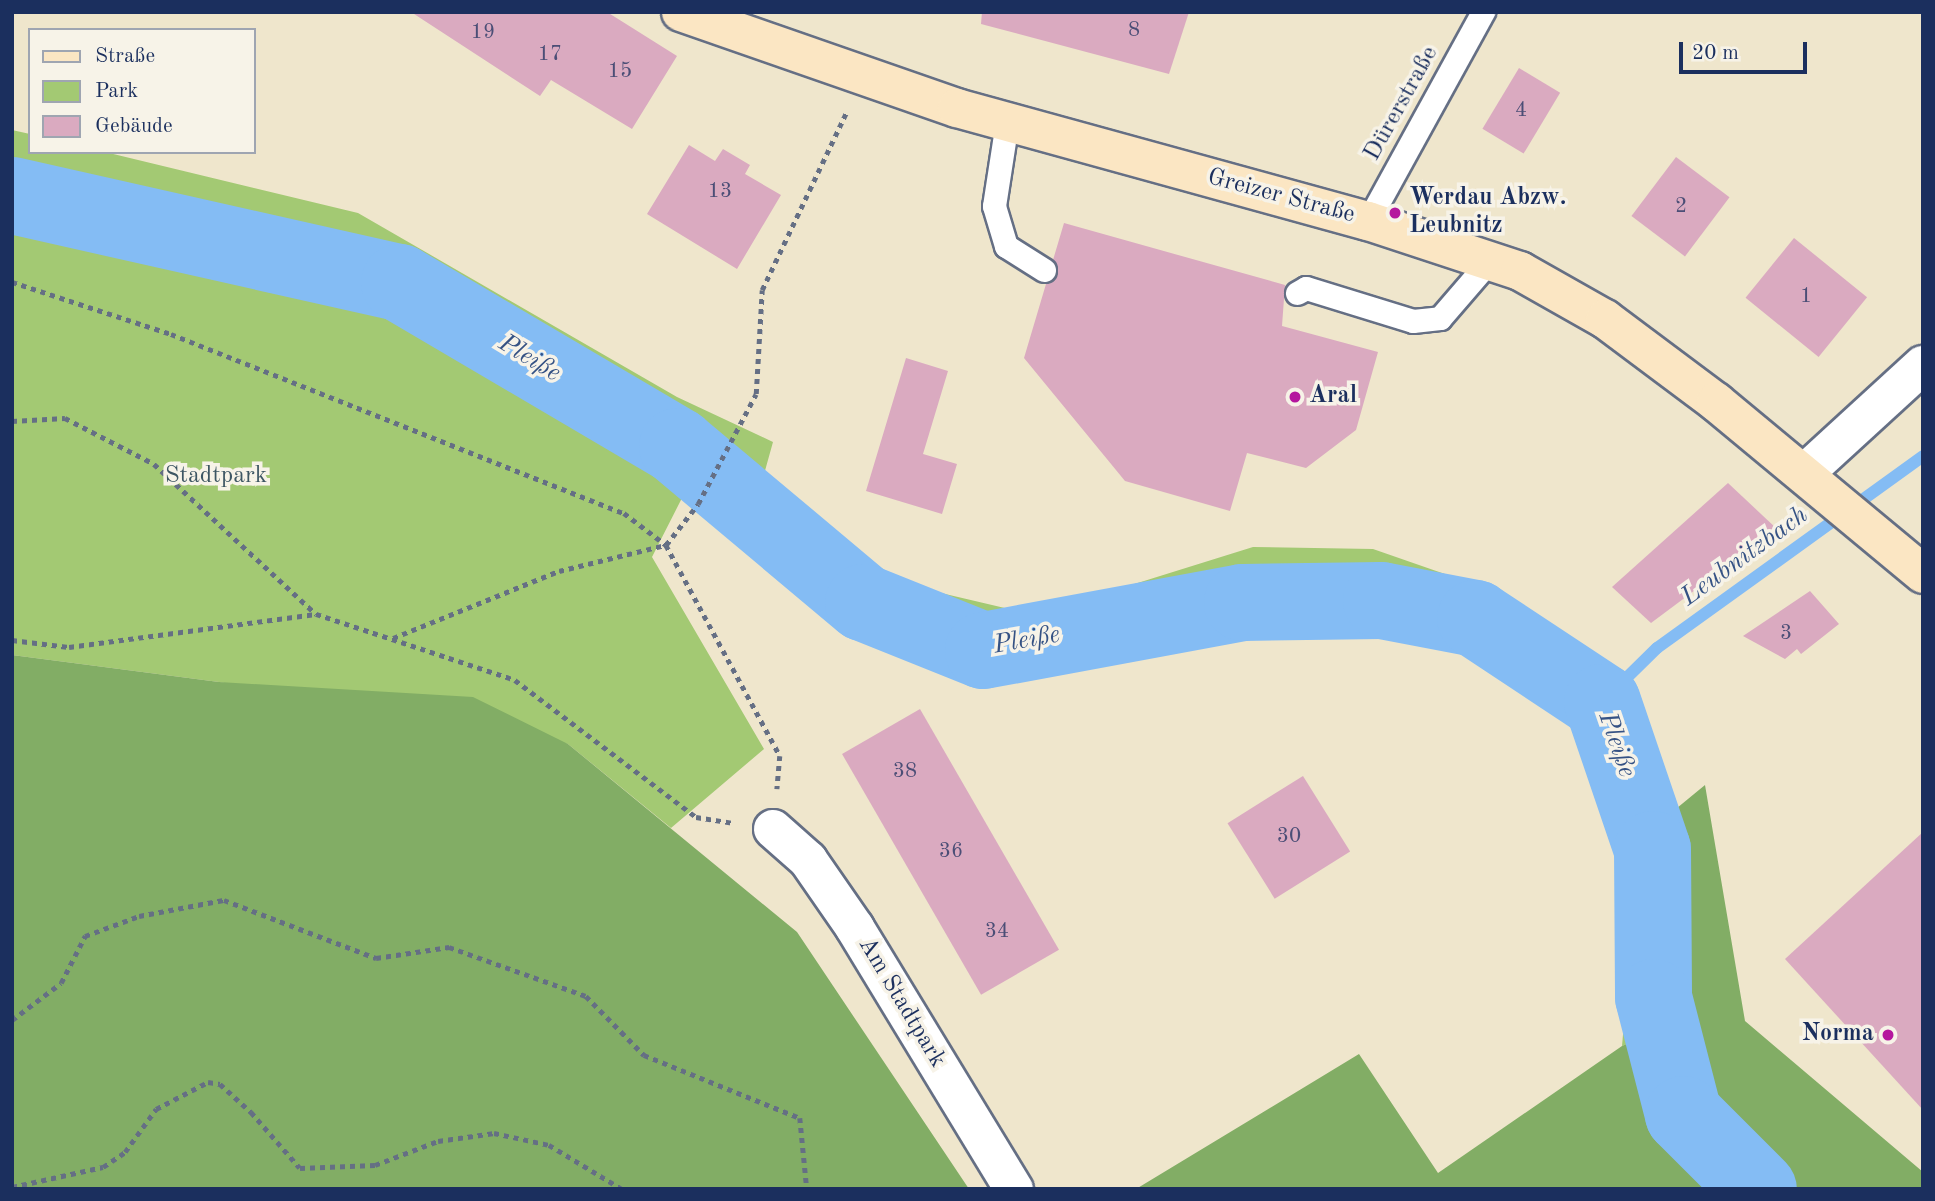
<!DOCTYPE html>
<meta charset="utf-8">
<style>
body{margin:0}
#map{position:relative;width:1935px;height:1201px;overflow:hidden;background:#efe6cc;font-family:"Old Standard TT",serif}
div>[style]{position:absolute}
.green>*{inset:0;background:#a3c973}
.forest>*{inset:0;background:#82ad65}
.stream>*{height:12px;margin:-6px;padding:0 6px;transform-origin:6px;border-radius:6px;background:#84bcf4}
.river>*{height:77px;margin:-38.5px;padding:0 38.5px;transform-origin:38.5px;border-radius:38.5px;background:#84bcf4}
.building>*{inset:0;background:#daaac0;transform-origin:0 0}
.path>*{height:4.5px;margin-top:-2.25px;transform-origin:0;background:repeating-linear-gradient(90deg,#656f84 0 5px,transparent 0 10px)}
.roads{filter:drop-shadow(2px 0 #656f84) drop-shadow(-2px 0 #656f84) drop-shadow(0 2px #656f84) drop-shadow(0 -2px #656f84)}
.lane>*{height:23px;margin:-11.5px;padding:0 11.5px;transform-origin:11.5px;border-radius:11.5px;background:#fff}
.street>*{height:38px;margin:-19px;padding:0 19px;transform-origin:19px;border-radius:19px;background:#fff}
.secondary>*{height:38px;margin:-19px;padding:0 19px;transform-origin:19px;border-radius:19px;background:#fbe6c3}
.dots>*{width:19px;height:19px;translate:-50% -50%;box-sizing:border-box;border:4px solid #f7f3e8;border-radius:50%}
span{translate:-50% -50%;white-space:nowrap;text-align:center;line-height:1.15;-webkit-text-stroke:7px #f7f3e8;paint-order:stroke}
.number-label{font-size:21px;color:#4b4e76}
.number-label span{-webkit-text-stroke-width:0}
.street-label{font-size:24px;color:#1b2f5e}
.poi-label{font-size:24px;color:#1b2f5e;font-weight:700}
.left{translate:0 -50%;text-align:left}
.right{translate:-100% -50%;text-align:right}
.park-label{font-size:24px;color:#3d5663}
.water-label{font-size:26px;color:#355284;font-style:italic}
.frame{position:absolute;inset:0;border:14px solid #1b2f5e;pointer-events:none}
.legend{position:absolute;left:28px;top:28px;width:228px;height:126px;box-sizing:border-box;background:#f7f3e8;border:2px solid #9fa5b1;margin:0;padding:9px 12px;list-style:none;font-size:21px;color:#1b2f5e}
.legend li{display:flex;align-items:center;gap:14px;height:35px}
.legend b{width:35px;border:2px solid #9fa5b1}
.scale{position:absolute;left:1679px;top:42px;width:128px;height:32px;box-sizing:border-box;border:4px solid #1b2f5e;border-top:0;padding-left:9px;font-size:21px;line-height:24px;white-space:nowrap;color:#1b2f5e;-webkit-text-stroke:5px #f7f3e8;paint-order:stroke}
</style>
<div id="map">
<div class="green">
<div style="clip-path:polygon(12px 130px,30px 134px,30px 152px,105px 152px,358px 213px,677px 397px,773px 442px,761px 485px,845px 554px,924px 589px,1009px 609px,1128px 586px,1253px 547px,1373px 549px,1488px 589px,1613px 676px,1621px 695px,1665px 843px,1673px 1023px,1622px 1046px,1635px 897px,1619px 809px,1569px 709px,1483px 649px,1411px 624px,1288px 622px,1019px 679px,919px 650px,812px 593px,725px 515px,682px 498px,652px 557px,764px 749px,671px 828px,568px 744px,219px 682px,12px 655px)"></div>
</div>
<div class="forest">
<div style="clip-path:polygon(12px 655px,219px 682px,473px 697px,568px 744px,797px 932px,969px 1189px,12px 1189px)"></div>
<div style="clip-path:polygon(1705px 785px,1745px 1021px,1923px 1172px,1923px 1189px,1136px 1189px,1359px 1054px,1438px 1173px,1622px 1046px,1672px 1023px,1660px 822px)"></div>
</div>
<div class="stream">
<div style="left:1602px;top:702px;width:77px;rotate:-44.5deg"></div>
<div style="left:1657px;top:648px;width:328px;rotate:-35.8deg"></div>
</div>
<div class="river">
<div style="left:12px;top:195px;width:397px;rotate:12.7deg"></div>
<div style="left:399px;top:282px;width:323px;rotate:30.5deg"></div>
<div style="left:677px;top:446px;width:243px;rotate:40deg"></div>
<div style="left:863px;top:602px;width:129px;rotate:21.8deg"></div>
<div style="left:983px;top:650px;width:263px;rotate:-10.5deg"></div>
<div style="left:1242px;top:602px;width:139px;rotate:-0.8deg"></div>
<div style="left:1381px;top:600px;width:96px;rotate:10.8deg"></div>
<div style="left:1475px;top:618px;width:152px;rotate:33.5deg"></div>
<div style="left:1602px;top:702px;width:155px;rotate:71.2deg"></div>
<div style="left:1652px;top:849px;width:148px;rotate:89.6deg"></div>
<div style="left:1653px;top:997px;width:121px;rotate:75.6deg"></div>
<div style="left:1683px;top:1114px;width:106px;rotate:45deg"></div>
</div>
<div class="building">
<div style="clip-path:polygon(411px 12px,607px 12px,677px 56px,632px 129px,551px 80px,540px 96px)"></div>
<div style="clip-path:polygon(982px 12px,1189px 12px,1169px 74px,981px 24px)"></div>
<div style="left:1519px;top:68px;width:48px;height:71px;rotate:31deg"></div>
<div style="clip-path:polygon(689px 145px,715px 161px,723px 149px,750px 165px,745px 174px,781px 195px,737px 269px,647px 214px)"></div>
<div style="left:1676px;top:157px;width:67px;height:74px;rotate:37deg"></div>
<div style="clip-path:polygon(1064px 223px,1285px 285px,1282px 326px,1378px 352px,1356px 430px,1306px 468px,1247px 453px,1230px 511px,1125px 481px,1024px 358px,1046px 284px,1058px 271px,1053px 260px)"></div>
<div style="left:1794px;top:238px;width:94px;height:77px;rotate:39deg"></div>
<div style="clip-path:polygon(906px 358px,948px 371px,923px 454px,957px 464px,942px 514px,866px 491px)"></div>
<div style="clip-path:polygon(1728px 483px,1777px 529px,1651px 623px,1612px 587px)"></div>
<div style="clip-path:polygon(1810px 591px,1839px 624px,1801px 654px,1797px 649px,1785px 659px,1743px 636px)"></div>
<div style="left:920px;top:709px;width:278px;height:90px;rotate:60deg"></div>
<div style="left:1303px;top:776px;width:89px;height:89px;rotate:58deg"></div>
<div style="clip-path:polygon(1923px 832px,1923px 1110px,1785px 959px)"></div>
</div>
<div class="path">
<div style="left:12px;top:282px;width:167px;rotate:18.1deg"></div>
<div style="left:171px;top:334px;width:487px;rotate:21.6deg"></div>
<div style="left:624px;top:513px;width:53px;rotate:37.3deg"></div>
<div style="left:666px;top:545px;width:240px;rotate:61.6deg"></div>
<div style="left:780px;top:756px;width:33px;rotate:95deg"></div>
<div style="left:12px;top:421px;width:53px;rotate:-3.2deg"></div>
<div style="left:65px;top:418px;width:100px;rotate:27.3deg"></div>
<div style="left:154px;top:464px;width:221px;rotate:42.8deg"></div>
<div style="left:393px;top:638px;width:179px;rotate:-22deg"></div>
<div style="left:559px;top:571px;width:110px;rotate:-13.7deg"></div>
<div style="left:666px;top:545px;width:52px;rotate:-52deg"></div>
<div style="left:698px;top:504px;width:124px;rotate:-62.2deg"></div>
<div style="left:756px;top:394px;width:104px;rotate:-86.7deg"></div>
<div style="left:762px;top:290px;width:198px;rotate:-64.6deg"></div>
<div style="left:12px;top:640px;width:57px;rotate:7deg"></div>
<div style="left:69px;top:647px;width:249px;rotate:-7.6deg"></div>
<div style="left:316px;top:614px;width:210px;rotate:18.3deg"></div>
<div style="left:515px;top:680px;width:227px;rotate:37.1deg"></div>
<div style="left:696px;top:817px;width:39px;rotate:9deg"></div>
<div style="left:12px;top:1020px;width:61px;rotate:-37.1deg"></div>
<div style="left:61px;top:983px;width:53px;rotate:-62.9deg"></div>
<div style="left:85px;top:936px;width:58px;rotate:-20.3deg"></div>
<div style="left:139px;top:916px;width:86px;rotate:-10.7deg"></div>
<div style="left:224px;top:900px;width:163px;rotate:20.9deg"></div>
<div style="left:376px;top:958px;width:74px;rotate:-8.6deg"></div>
<div style="left:449px;top:947px;width:145px;rotate:19.7deg"></div>
<div style="left:586px;top:996px;width:83px;rotate:45.5deg"></div>
<div style="left:644px;top:1055px;width:168px;rotate:22deg"></div>
<div style="left:800px;top:1118px;width:71px;rotate:84.4deg"></div>
<div style="left:12px;top:1187px;width:93px;rotate:-12.4deg"></div>
<div style="left:103px;top:1167px;width:27px;rotate:-34deg"></div>
<div style="left:125px;top:1152px;width:53px;rotate:-54.2deg"></div>
<div style="left:156px;top:1109px;width:59px;rotate:-27.4deg"></div>
<div style="left:208px;top:1082px;width:12px;rotate:9deg"></div>
<div style="left:220px;top:1084px;width:42px;rotate:42.1deg"></div>
<div style="left:251px;top:1112px;width:74px;rotate:48.8deg"></div>
<div style="left:300px;top:1168px;width:75px;rotate:-2.3deg"></div>
<div style="left:375px;top:1165px;width:67px;rotate:-20.9deg"></div>
<div style="left:438px;top:1141px;width:57px;rotate:-8.1deg"></div>
<div style="left:494px;top:1133px;width:56px;rotate:12.3deg"></div>
<div style="left:549px;top:1145px;width:85px;rotate:31.1deg"></div>
</div>
<div class="roads">
<div class="lane">
<div style="left:1007px;top:122px;width:85px;rotate:98.8deg"></div>
<div style="left:994px;top:206px;width:42px;rotate:73.3deg"></div>
<div style="left:1006px;top:246px;width:45px;rotate:32.3deg"></div>
<div style="left:1368px;top:221px;width:239px;rotate:-61.2deg"></div>
<div style="left:1297px;top:293px;width:10px;rotate:-29deg"></div>
<div style="left:1306px;top:288px;width:112px;rotate:17.1deg"></div>
<div style="left:1413px;top:321px;width:27px;rotate:-6deg"></div>
<div style="left:1440px;top:318px;width:75px;rotate:-49.3deg"></div>
</div>
<div class="street">
<div style="left:1805px;top:473px;width:160px;rotate:-42.5deg"></div>
<div style="left:773px;top:829px;width:47px;rotate:41.5deg"></div>
<div style="left:808px;top:860px;width:83px;rotate:55.3deg"></div>
<div style="left:855px;top:928px;width:306px;rotate:58.7deg"></div>
</div>
<div class="secondary">
<div style="left:681px;top:12px;width:292px;rotate:19.2deg"></div>
<div style="left:957px;top:108px;width:426px;rotate:15.4deg"></div>
<div style="left:1368px;top:221px;width:160px;rotate:18.2deg"></div>
<div style="left:1520px;top:271px;width:98px;rotate:29.5deg"></div>
<div style="left:1605px;top:319px;width:139px;rotate:36.8deg"></div>
<div style="left:1716px;top:402px;width:269px;rotate:39.7deg"></div>
</div>
</div>
<div class="dots">
<div style="left:1395px;top:213px;background:#b5179e"></div>
<div style="left:1295px;top:397px;background:#b5179e"></div>
<div style="left:1888px;top:1035px;background:#b5179e"></div>
</div>
<div class="number-label">
<span style="left:1134px;top:31px">8</span>
<span style="left:483px;top:33px">19</span>
<span style="left:550px;top:55px">17</span>
<span style="left:620px;top:72px">15</span>
<span style="left:1521px;top:111px">4</span>
<span style="left:720px;top:192px">13</span>
<span style="left:1681px;top:207px">2</span>
<span style="left:1806px;top:297px">1</span>
<span style="left:1786px;top:634px">3</span>
<span style="left:905px;top:772px">38</span>
<span style="left:1289px;top:837px">30</span>
<span style="left:951px;top:852px">36</span>
<span style="left:997px;top:932px">34</span>
</div>
<div class="street-label">
<span style="left:1402px;top:104px;rotate:-61deg">Dürerstraße</span>
<span style="left:1281px;top:197px;rotate:15deg">Greizer Straße</span>
<span style="left:901px;top:1003px;rotate:59deg">Am Stadtpark</span>
</div>
<div class="poi-label">
<span class="left" style="left:1409px;top:213px">Werdau Abzw.<br>Leubnitz</span>
<span class="left" style="left:1309px;top:397px">Aral</span>
<span class="right" style="left:1874px;top:1035px">Norma</span>
</div>
<div class="park-label">
<span style="left:216px;top:477px">Stadtpark</span>
</div>
<div class="water-label">
<span style="left:529px;top:359px;rotate:31deg">Pleiße</span>
<span style="left:1745px;top:557px;rotate:-36deg">Leubnitzbach</span>
<span style="left:1027px;top:641px;rotate:-10deg">Pleiße</span>
<span style="left:1616px;top:745px;rotate:71deg">Pleiße</span>
</div>
<div class="frame"></div>
<ul class="legend">
<li><b style="height:9px;background:#fbe6c3"></b>Straße</li>
<li><b style="height:19px;background:#a3c973"></b>Park</li>
<li><b style="height:19px;background:#daaac0"></b>Gebäude</li>
</ul>
<div class="scale">20 m</div>
</div>
